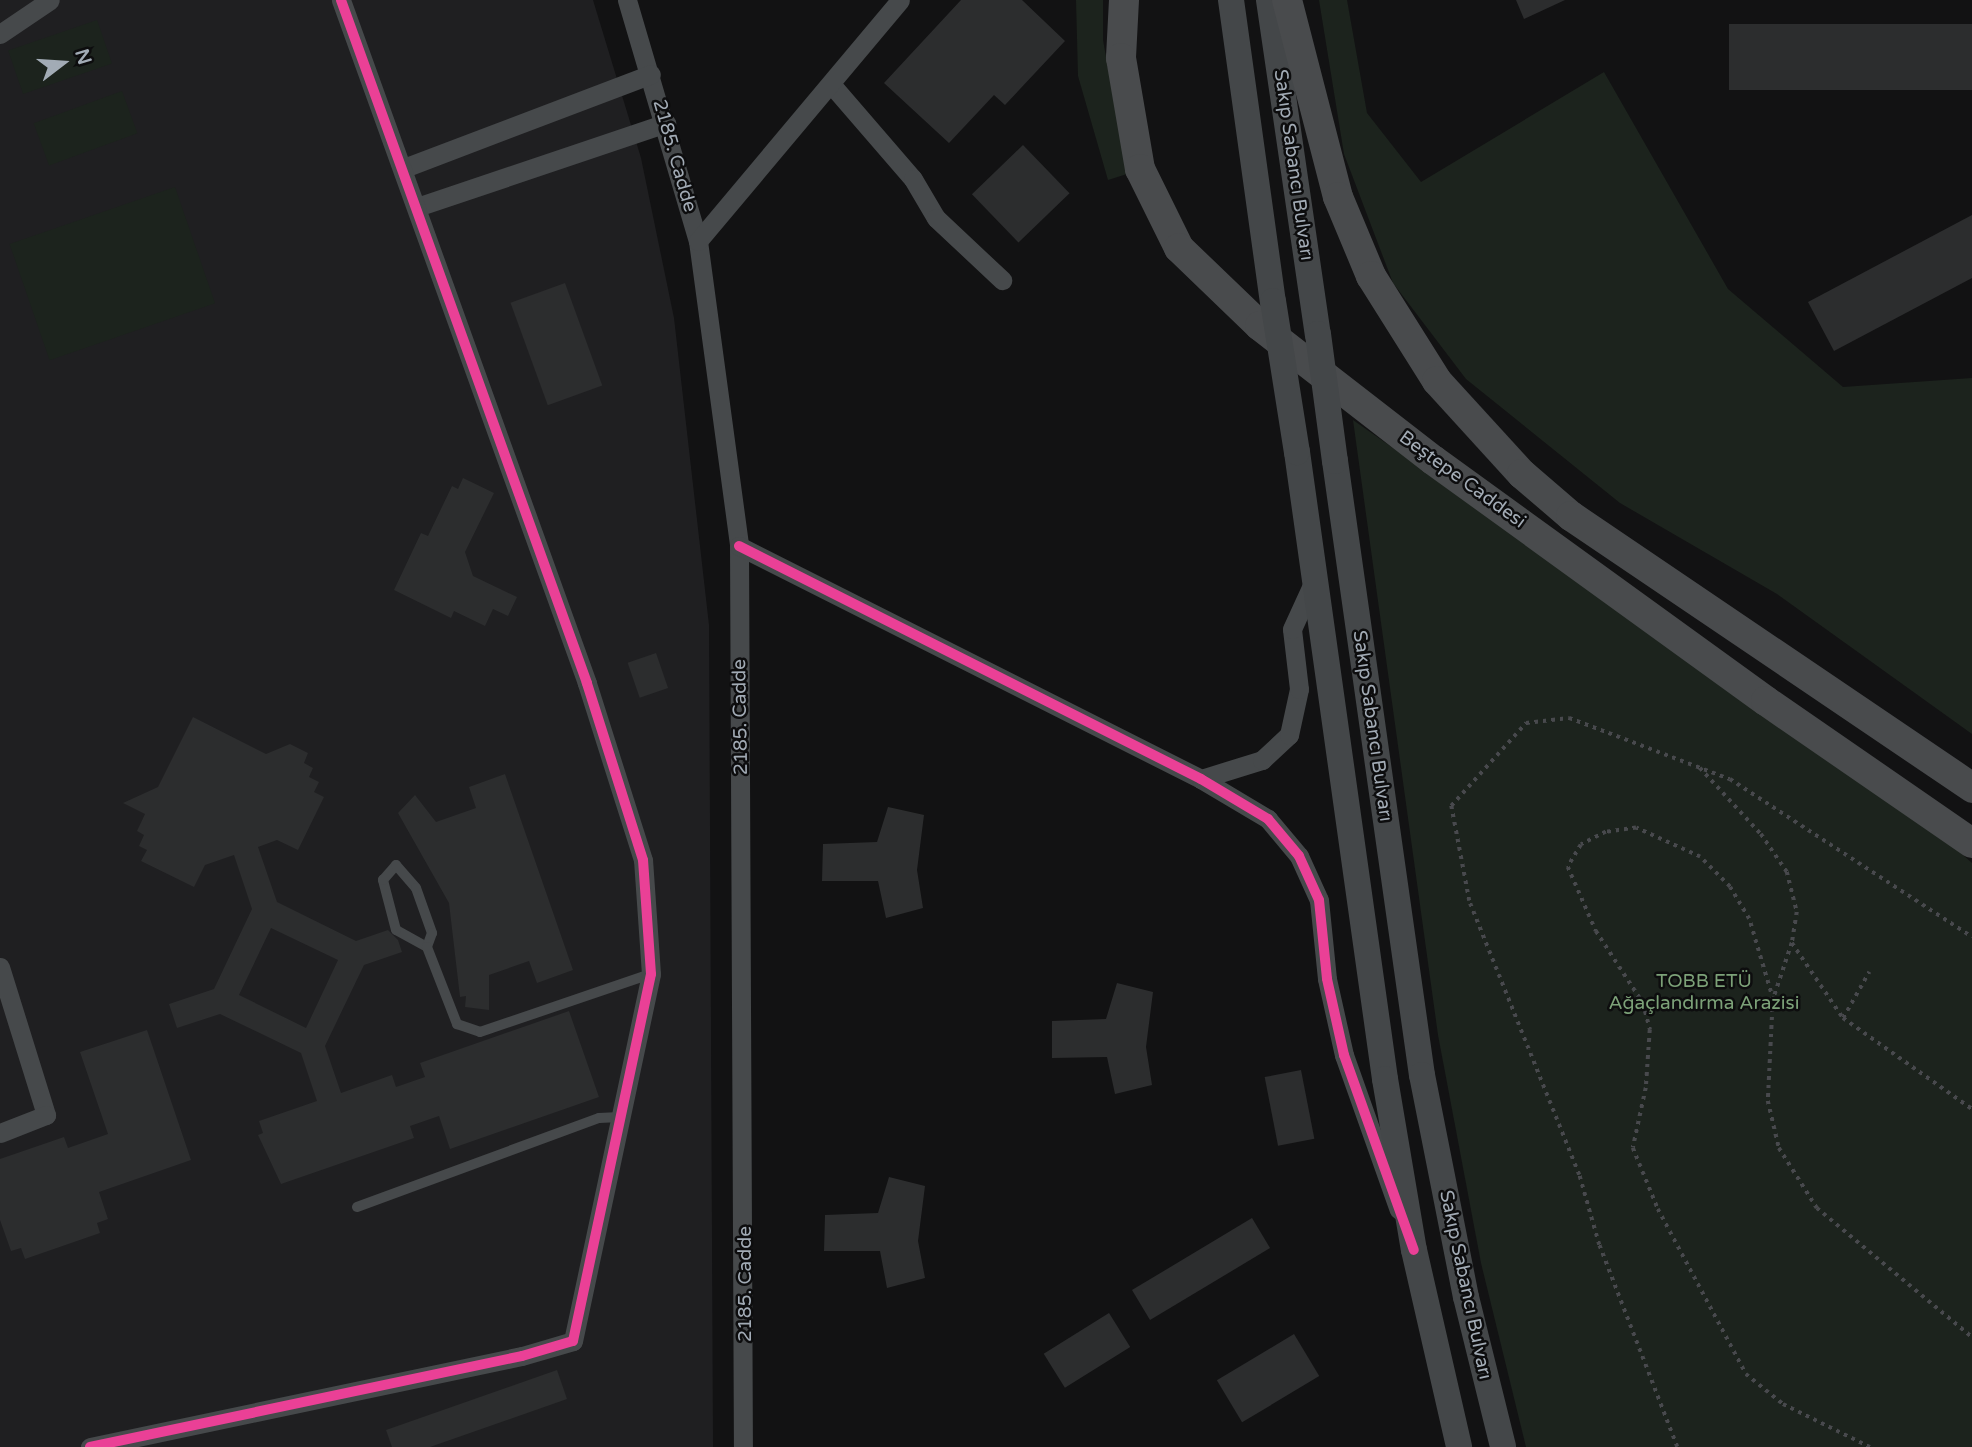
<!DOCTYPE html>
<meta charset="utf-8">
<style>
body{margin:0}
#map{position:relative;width:1972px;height:1447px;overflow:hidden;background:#121213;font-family:"Varela Round",sans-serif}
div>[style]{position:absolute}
.built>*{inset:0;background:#1f1f21}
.green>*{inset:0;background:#1c231d;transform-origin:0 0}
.building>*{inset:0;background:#2c2d2e;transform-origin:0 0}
.path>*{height:3.5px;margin-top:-1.75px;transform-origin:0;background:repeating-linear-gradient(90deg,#48494d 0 3.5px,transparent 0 8.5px)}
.lane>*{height:10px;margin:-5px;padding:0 5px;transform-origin:5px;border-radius:5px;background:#46494b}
.street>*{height:19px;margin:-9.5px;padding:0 9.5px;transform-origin:9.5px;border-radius:9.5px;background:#46494b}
.secondary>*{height:26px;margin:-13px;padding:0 13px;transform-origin:13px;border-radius:13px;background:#444749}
.primary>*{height:30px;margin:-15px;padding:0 15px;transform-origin:15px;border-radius:15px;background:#494b4d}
.secondary-bridge>*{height:26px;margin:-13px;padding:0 13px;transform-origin:13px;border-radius:13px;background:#444749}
.cycleway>*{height:10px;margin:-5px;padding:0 5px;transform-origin:5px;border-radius:5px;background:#ea4096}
span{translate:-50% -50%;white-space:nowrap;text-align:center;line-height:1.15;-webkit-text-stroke:5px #0d0d0e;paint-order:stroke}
.street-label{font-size:19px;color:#a2abb5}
.park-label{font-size:19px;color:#7ca178}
.north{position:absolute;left:28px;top:28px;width:70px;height:70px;-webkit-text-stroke:5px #0d0d0e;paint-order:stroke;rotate:73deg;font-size:19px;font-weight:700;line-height:28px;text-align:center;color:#a2abb5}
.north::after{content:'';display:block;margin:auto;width:24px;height:32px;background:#a2abb5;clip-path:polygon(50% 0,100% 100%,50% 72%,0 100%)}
</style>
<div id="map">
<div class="built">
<div style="clip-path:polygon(0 0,593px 0,641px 158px,674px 318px,709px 625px,713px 1447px,0 1447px)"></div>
</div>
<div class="green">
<div style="clip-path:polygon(1076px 0,1103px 0,1103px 40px,1127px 174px,1108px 180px,1078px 76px)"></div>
<div style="clip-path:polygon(1319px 0,1347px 0,1367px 113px,1421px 182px,1604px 72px,1728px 289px,1843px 387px,1972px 378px,1972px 734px,1777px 594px,1620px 503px,1466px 379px,1393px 283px,1344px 154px)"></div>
<div style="left:97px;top:20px;width:46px;height:94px;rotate:71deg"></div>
<div style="left:122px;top:91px;width:45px;height:94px;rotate:70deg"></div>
<div style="left:175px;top:187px;width:123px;height:175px;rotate:71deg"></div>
<div style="clip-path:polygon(1353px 420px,1916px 813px,1972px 863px,1972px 1447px,1526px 1447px,1481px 1263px,1438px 1035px)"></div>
</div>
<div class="building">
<div style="clip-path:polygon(961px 0,1022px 0,1065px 41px,1005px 105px,994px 95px,949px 143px,884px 83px)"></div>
<div style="clip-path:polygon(1516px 0,1565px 0,1524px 19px)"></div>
<div style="left:1972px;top:24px;width:66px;height:243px;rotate:90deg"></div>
<div style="left:1023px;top:145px;width:67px;height:71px;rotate:46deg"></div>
<div style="clip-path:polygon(1972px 215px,1972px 278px,1834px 351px,1808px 302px)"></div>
<div style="left:565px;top:283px;width:109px;height:58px;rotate:70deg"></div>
<div style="clip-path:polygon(463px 478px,494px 493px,465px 552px,473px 576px,517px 597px,508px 616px,493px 609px,485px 626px,454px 611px,451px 618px,394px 590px,421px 533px,428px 536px,452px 486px,458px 489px)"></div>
<div style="left:656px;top:653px;width:37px;height:30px;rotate:71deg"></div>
<div style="clip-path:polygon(evenodd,193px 717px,266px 754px,290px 744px,308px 753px,304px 763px,313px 768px,309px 777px,319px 782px,314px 792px,324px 797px,298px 850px,277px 840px,258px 847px,277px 902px,356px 941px,388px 930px,398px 940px,402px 952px,364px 965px,325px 1046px,341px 1093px,392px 1075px,396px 1087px,425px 1077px,420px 1063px,569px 1011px,599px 1097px,450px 1149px,439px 1116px,410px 1126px,414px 1138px,281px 1184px,258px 1135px,263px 1133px,259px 1121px,317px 1101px,301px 1053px,220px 1014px,177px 1028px,169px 1004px,214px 989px,252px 909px,234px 855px,205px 865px,194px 887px,141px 861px,147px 850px,139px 846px,144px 835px,137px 831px,145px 814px,123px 803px,158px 787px,193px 717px,271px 928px,338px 960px,306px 1028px,239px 995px,271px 928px)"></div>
<div style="clip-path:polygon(505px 774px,573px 970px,537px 983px,529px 961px,489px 975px,489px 1010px,465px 1007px,466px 996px,460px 997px,449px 903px,398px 813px,415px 795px,436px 822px,476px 808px,469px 787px)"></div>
<div style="clip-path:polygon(888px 807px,924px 815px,917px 870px,923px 908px,886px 918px,878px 881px,822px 881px,823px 844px,877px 842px)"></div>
<div style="clip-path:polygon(1117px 983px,1153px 992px,1146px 1047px,1152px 1085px,1115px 1094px,1107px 1057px,1052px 1058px,1052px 1021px,1106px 1019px)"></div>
<div style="clip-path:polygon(147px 1030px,191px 1160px,99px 1192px,108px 1219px,97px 1223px,100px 1233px,25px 1259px,21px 1248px,11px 1251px,0 1220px,0 1159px,64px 1137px,68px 1148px,108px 1134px,80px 1052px)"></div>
<div style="left:1301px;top:1070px;width:70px;height:37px;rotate:79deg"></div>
<div style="clip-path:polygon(889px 1177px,925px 1186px,918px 1241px,925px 1278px,887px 1288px,880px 1251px,824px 1251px,825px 1215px,878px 1213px)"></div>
<div style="left:1252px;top:1218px;width:35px;height:140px;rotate:59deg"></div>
<div style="left:1109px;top:1313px;width:40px;height:77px;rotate:58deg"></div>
<div style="left:1294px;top:1334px;width:49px;height:90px;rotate:59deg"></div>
<div style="clip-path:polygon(557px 1370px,567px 1399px,430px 1447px,392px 1447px,386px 1430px)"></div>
</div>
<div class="path">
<div style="left:1700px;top:768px;width:90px;rotate:47.3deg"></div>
<div style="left:1761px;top:834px;width:46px;rotate:55.6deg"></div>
<div style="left:1787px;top:872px;width:41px;rotate:76deg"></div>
<div style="left:1797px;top:912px;width:31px;rotate:99deg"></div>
<div style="left:1792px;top:943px;width:91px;rotate:55.8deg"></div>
<div style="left:1843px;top:1018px;width:158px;rotate:35.2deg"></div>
<div style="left:1792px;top:943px;width:60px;rotate:108.4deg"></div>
<div style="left:1773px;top:1000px;width:101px;rotate:92.8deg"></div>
<div style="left:1768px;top:1101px;width:48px;rotate:76.8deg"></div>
<div style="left:1779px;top:1148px;width:71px;rotate:57.7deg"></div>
<div style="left:1817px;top:1208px;width:202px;rotate:39.8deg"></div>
<div style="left:1773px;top:1000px;width:84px;rotate:-106.5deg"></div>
<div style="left:1749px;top:919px;width:37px;rotate:-121deg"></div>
<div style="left:1730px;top:887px;width:42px;rotate:-135deg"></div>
<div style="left:1700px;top:857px;width:70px;rotate:-155.6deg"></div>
<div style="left:1636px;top:828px;width:30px;rotate:172deg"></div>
<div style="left:1606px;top:832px;width:28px;rotate:153deg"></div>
<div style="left:1581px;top:845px;width:26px;rotate:121deg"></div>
<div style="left:1568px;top:867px;width:70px;rotate:66.4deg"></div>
<div style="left:1596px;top:931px;width:86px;rotate:56.9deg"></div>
<div style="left:1643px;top:1003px;width:28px;rotate:75deg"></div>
<div style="left:1650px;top:1030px;width:58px;rotate:93.9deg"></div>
<div style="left:1646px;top:1088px;width:61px;rotate:102.2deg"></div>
<div style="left:1633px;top:1148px;width:66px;rotate:67.7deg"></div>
<div style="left:1658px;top:1209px;width:187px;rotate:61.9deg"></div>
<div style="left:1746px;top:1374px;width:48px;rotate:39deg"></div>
<div style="left:1783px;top:1404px;width:97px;rotate:26.3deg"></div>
<div style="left:1843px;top:1018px;width:53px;rotate:-60.5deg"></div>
<div style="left:1677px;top:1447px;width:217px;rotate:-111.1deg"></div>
<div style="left:1599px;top:1245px;width:73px;rotate:-105.9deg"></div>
<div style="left:1579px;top:1175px;width:295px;rotate:-111.9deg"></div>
<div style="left:1469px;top:901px;width:97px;rotate:-100.7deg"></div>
<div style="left:1451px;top:806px;width:112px;rotate:-47.9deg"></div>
<div style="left:1526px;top:723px;width:43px;rotate:-6.6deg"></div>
<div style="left:1569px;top:718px;width:172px;rotate:20.8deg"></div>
<div style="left:1730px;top:779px;width:289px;rotate:33.1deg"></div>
</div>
<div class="lane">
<div style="left:427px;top:947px;width:35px;rotate:-151deg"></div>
<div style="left:396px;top:930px;width:52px;rotate:-104.6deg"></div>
<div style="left:383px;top:880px;width:20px;rotate:-49deg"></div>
<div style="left:396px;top:865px;width:30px;rotate:49deg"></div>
<div style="left:416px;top:888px;width:48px;rotate:70.4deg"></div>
<div style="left:432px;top:933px;width:15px;rotate:110deg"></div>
<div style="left:427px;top:947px;width:83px;rotate:68.7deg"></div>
<div style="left:457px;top:1024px;width:24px;rotate:19deg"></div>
<div style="left:480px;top:1032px;width:180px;rotate:-18.8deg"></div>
<div style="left:357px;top:1207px;width:258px;rotate:-20.2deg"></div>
<div style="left:599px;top:1118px;width:21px;rotate:-3deg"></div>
</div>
<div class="street">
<div style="left:627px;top:0;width:251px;rotate:73.6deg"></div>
<div style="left:698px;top:241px;width:308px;rotate:82.3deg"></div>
<div style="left:739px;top:546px;width:901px;rotate:89.75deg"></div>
<div style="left:0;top:34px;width:60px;rotate:-34.2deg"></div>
<div style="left:831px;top:84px;width:125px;rotate:49.2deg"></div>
<div style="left:913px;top:179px;width:45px;rotate:59.5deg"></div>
<div style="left:936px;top:218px;width:91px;rotate:43.2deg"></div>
<div style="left:404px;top:168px;width:264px;rotate:-20.8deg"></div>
<div style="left:417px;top:207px;width:263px;rotate:-18.6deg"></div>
<div style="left:698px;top:241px;width:314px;rotate:-50deg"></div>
<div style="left:739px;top:546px;width:517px;rotate:26.76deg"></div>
<div style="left:1201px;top:779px;width:78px;rotate:30.8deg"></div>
<div style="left:1268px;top:819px;width:48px;rotate:50deg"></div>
<div style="left:1299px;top:856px;width:48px;rotate:65.6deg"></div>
<div style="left:1319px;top:900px;width:79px;rotate:84.2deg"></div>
<div style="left:1327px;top:979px;width:78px;rotate:77.4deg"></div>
<div style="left:1344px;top:1055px;width:164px;rotate:70.5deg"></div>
<div style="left:1201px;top:779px;width:64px;rotate:-17.3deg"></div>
<div style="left:1262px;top:760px;width:37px;rotate:-43deg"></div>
<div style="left:1289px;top:735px;width:47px;rotate:-77.7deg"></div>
<div style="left:1299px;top:689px;width:60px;rotate:-96.7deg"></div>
<div style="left:1292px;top:629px;width:51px;rotate:-65.5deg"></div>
<div style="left:0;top:967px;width:155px;rotate:72.7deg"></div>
<div style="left:46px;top:1115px;width:49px;rotate:158.6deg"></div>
<div style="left:90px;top:1447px;width:441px;rotate:-11.9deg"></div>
<div style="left:522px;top:1356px;width:53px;rotate:-16.4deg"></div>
<div style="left:573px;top:1341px;width:375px;rotate:-78deg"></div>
<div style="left:651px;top:974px;width:114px;rotate:-94deg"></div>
<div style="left:643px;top:860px;width:186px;rotate:-107.6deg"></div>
<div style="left:587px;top:683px;width:726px;rotate:-109.81deg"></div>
</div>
<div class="secondary">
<div style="left:1231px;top:0;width:304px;rotate:82.1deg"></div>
<div style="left:1269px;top:0;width:338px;rotate:81.7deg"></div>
<div style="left:1297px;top:452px;width:633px;rotate:82.01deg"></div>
<div style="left:1385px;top:1079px;width:173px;rotate:80.4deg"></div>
<div style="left:1414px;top:1250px;width:202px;rotate:77.1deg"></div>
<div style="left:1335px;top:461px;width:620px;rotate:81.94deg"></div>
<div style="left:1422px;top:1075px;width:226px;rotate:78.8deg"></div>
<div style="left:1466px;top:1297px;width:154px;rotate:76.1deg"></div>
</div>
<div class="primary">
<div style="left:1124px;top:0;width:58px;rotate:93deg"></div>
<div style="left:1121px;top:58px;width:113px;rotate:80.3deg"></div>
<div style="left:1140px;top:169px;width:88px;rotate:63.7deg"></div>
<div style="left:1179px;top:248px;width:112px;rotate:43.9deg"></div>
<div style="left:1260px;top:326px;width:219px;rotate:37.8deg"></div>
<div style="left:1433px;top:460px;width:411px;rotate:35.9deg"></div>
<div style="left:1766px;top:701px;width:250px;rotate:34.6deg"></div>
<div style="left:1287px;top:0;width:203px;rotate:75.5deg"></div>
<div style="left:1338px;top:197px;width:86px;rotate:67.3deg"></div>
<div style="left:1371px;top:276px;width:124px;rotate:57.8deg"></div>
<div style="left:1437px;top:381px;width:126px;rotate:47.6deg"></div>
<div style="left:1522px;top:474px;width:65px;rotate:40.6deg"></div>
<div style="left:1571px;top:516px;width:485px;rotate:34.1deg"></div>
</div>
<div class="secondary-bridge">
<div style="left:1273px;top:301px;width:153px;rotate:81deg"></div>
<div style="left:1318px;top:334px;width:128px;rotate:82.4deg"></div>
</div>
<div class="cycleway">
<div style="left:739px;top:546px;width:517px;rotate:26.76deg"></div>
<div style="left:1201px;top:779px;width:78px;rotate:30.8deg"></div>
<div style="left:1268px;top:819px;width:48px;rotate:50deg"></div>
<div style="left:1299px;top:856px;width:48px;rotate:65.6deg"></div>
<div style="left:1319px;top:900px;width:79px;rotate:84.2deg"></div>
<div style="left:1327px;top:979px;width:78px;rotate:77.4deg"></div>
<div style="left:1344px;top:1055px;width:207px;rotate:70.3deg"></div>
<div style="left:90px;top:1447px;width:441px;rotate:-11.9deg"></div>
<div style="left:522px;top:1356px;width:53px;rotate:-16.4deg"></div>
<div style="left:573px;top:1341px;width:375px;rotate:-78deg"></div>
<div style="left:651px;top:974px;width:114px;rotate:-94deg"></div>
<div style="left:643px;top:860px;width:186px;rotate:-107.6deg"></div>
<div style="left:587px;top:683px;width:726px;rotate:-109.81deg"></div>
</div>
<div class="street-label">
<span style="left:674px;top:156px;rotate:74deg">2185. Cadde</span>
<span style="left:1293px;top:165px;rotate:82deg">Sakıp Sabancı Bulvarı</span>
<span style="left:1462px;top:480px;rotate:36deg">Beştepe Caddesi</span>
<span style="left:741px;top:717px;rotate:-91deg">2185. Cadde</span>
<span style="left:1372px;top:726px;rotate:82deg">Sakıp Sabancı Bulvarı</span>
<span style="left:746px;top:1284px;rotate:-90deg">2185. Cadde</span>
<span style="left:1465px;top:1285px;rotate:78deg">Sakıp Sabancı Bulvarı</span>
</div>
<div class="park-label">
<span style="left:1704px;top:993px">TOBB ETÜ<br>Ağaçlandırma Arazisi</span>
</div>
<div class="north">N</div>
</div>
